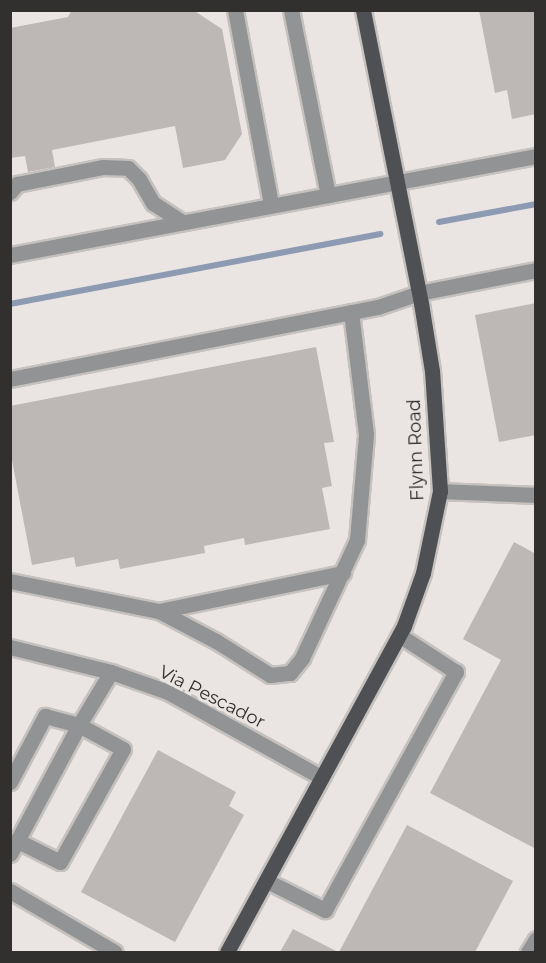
<!DOCTYPE html>
<style>
body{margin:0}
#map{position:relative;width:546px;height:963px;overflow:hidden;background:#eae5e2;font-family:Montserrat,sans-serif}
div>[style]{position:absolute}
.stream>*{height:6px;margin:-3px;padding:0 3px;transform-origin:3px;border-radius:3px;background:#8c9ab2}
.building>*{inset:0;background:#bdb8b5}
.roads{filter:drop-shadow(2px 0 #c5c1be) drop-shadow(-2px 0 #c5c1be) drop-shadow(0 2px #c5c1be) drop-shadow(0 -2px #c5c1be)}
.minor>*{height:15px;margin:-7.5px;padding:0 7.5px;transform-origin:7.5px;border-radius:7.5px;background:#929395}
.major>*{height:15px;margin:-7.5px;padding:0 7.5px;transform-origin:7.5px;border-radius:7.5px;background:#4e5053}
span{translate:-50% -50%;white-space:nowrap;text-align:center;line-height:1.15;-webkit-text-stroke:6px #eae5e2;paint-order:stroke}
.street-label{font-size:18px;color:#32302f}
.frame{position:absolute;inset:0;border:12px solid #32302f;pointer-events:none}
</style>
<div id="map">
<div class="stream">
<div style="left:439px;top:222px;width:99px;rotate:-10.5deg"></div>
<div style="left:10px;top:304px;width:377px;rotate:-10.7deg"></div>
</div>
<div class="building">
<div style="clip-path:polygon(72px 10px,193px 10px,222px 29px,242px 134px,225px 160px,183px 168px,175px 126px,52px 150px,55px 167px,28px 172px,25px 156px,10px 158px,10px 28px,68px 17px)"></div>
<div style="clip-path:polygon(479px 10px,536px 10px,536px 114px,512px 119px,507px 90px,495px 93px)"></div>
<div style="clip-path:polygon(536px 303px,536px 435px,499px 442px,475px 315px)"></div>
<div style="clip-path:polygon(316px 347px,334px 442px,324px 443px,332px 486px,322px 488px,330px 529px,245px 545px,244px 538px,204px 546px,205px 553px,120px 569px,118px 559px,76px 567px,74px 557px,32px 565px,10px 450px,10px 406px)"></div>
<div style="clip-path:polygon(514px 542px,536px 554px,536px 849px,430px 793px,501px 660px,463px 639px)"></div>
<div style="clip-path:polygon(158px 750px,236px 792px,229px 806px,244px 815px,175px 942px,81px 892px)"></div>
<div style="clip-path:polygon(407px 825px,513px 881px,475px 952px,339px 952px)"></div>
<div style="clip-path:polygon(293px 929px,338px 952px,280px 952px)"></div>
</div>
<div class="roads">
<div class="minor">
<div style="left:235px;top:10px;width:198px;rotate:79.5deg"></div>
<div style="left:291px;top:10px;width:189px;rotate:78.7deg"></div>
<div style="left:10px;top:192px;width:11px;rotate:-49deg"></div>
<div style="left:17px;top:184px;width:88px;rotate:-11.2deg"></div>
<div style="left:103px;top:167px;width:25px;rotate:2deg"></div>
<div style="left:128px;top:168px;width:16px;rotate:45deg"></div>
<div style="left:139px;top:179px;width:28px;rotate:60deg"></div>
<div style="left:153px;top:203px;width:33px;rotate:33deg"></div>
<div style="left:10px;top:255px;width:535px;rotate:-10.66deg"></div>
<div style="left:10px;top:379px;width:375px;rotate:-11.1deg"></div>
<div style="left:378px;top:307px;width:43px;rotate:-18.9deg"></div>
<div style="left:419px;top:293px;width:119px;rotate:-11.1deg"></div>
<div style="left:440px;top:491px;width:96px;rotate:2.4deg"></div>
<div style="left:10px;top:581px;width:152px;rotate:11.4deg"></div>
<div style="left:159px;top:611px;width:64px;rotate:27.8deg"></div>
<div style="left:216px;top:641px;width:64px;rotate:32.2deg"></div>
<div style="left:270px;top:675px;width:20px;rotate:-6deg"></div>
<div style="left:290px;top:673px;width:19px;rotate:-51deg"></div>
<div style="left:302px;top:658px;width:130px;rotate:-65deg"></div>
<div style="left:357px;top:540px;width:106px;rotate:-85.1deg"></div>
<div style="left:366px;top:434px;width:123px;rotate:-97deg"></div>
<div style="left:159px;top:611px;width:188px;rotate:-11.7deg"></div>
<div style="left:10px;top:647px;width:104px;rotate:13.9deg"></div>
<div style="left:111px;top:672px;width:60px;rotate:19.3deg"></div>
<div style="left:168px;top:692px;width:175px;rotate:29.1deg"></div>
<div style="left:10px;top:782px;width:75px;rotate:-62.1deg"></div>
<div style="left:45px;top:716px;width:35px;rotate:15deg"></div>
<div style="left:79px;top:725px;width:146px;rotate:118.1deg"></div>
<div style="left:18px;top:841px;width:47px;rotate:26.6deg"></div>
<div style="left:60px;top:862px;width:129px;rotate:-60.9deg"></div>
<div style="left:123px;top:749px;width:50px;rotate:-151.4deg"></div>
<div style="left:79px;top:725px;width:62px;rotate:-58.9deg"></div>
<div style="left:267px;top:881px;width:65px;rotate:26.6deg"></div>
<div style="left:325px;top:910px;width:272px;rotate:-61.2deg"></div>
<div style="left:456px;top:672px;width:68px;rotate:-147deg"></div>
<div style="left:10px;top:891px;width:121px;rotate:30.2deg"></div>
<div style="left:528px;top:952px;width:15px;rotate:-58deg"></div>
</div>
<div class="major">
<div style="left:227px;top:952px;width:371px;rotate:-61.5deg"></div>
<div style="left:404px;top:626px;width:56px;rotate:-70.3deg"></div>
<div style="left:423px;top:573px;width:84px;rotate:-78.3deg"></div>
<div style="left:440px;top:491px;width:120px;rotate:-93.8deg"></div>
<div style="left:432px;top:371px;width:69px;rotate:-99.2deg"></div>
<div style="left:421px;top:303px;width:299px;rotate:-101.2deg"></div>
</div>
</div>
<div class="street-label">
<span style="left:416px;top:450px;rotate:-92deg">Flynn Road</span>
<span style="left:212px;top:697px;rotate:27deg">Via Pescador</span>
</div>
<div class="frame"></div>
</div>
